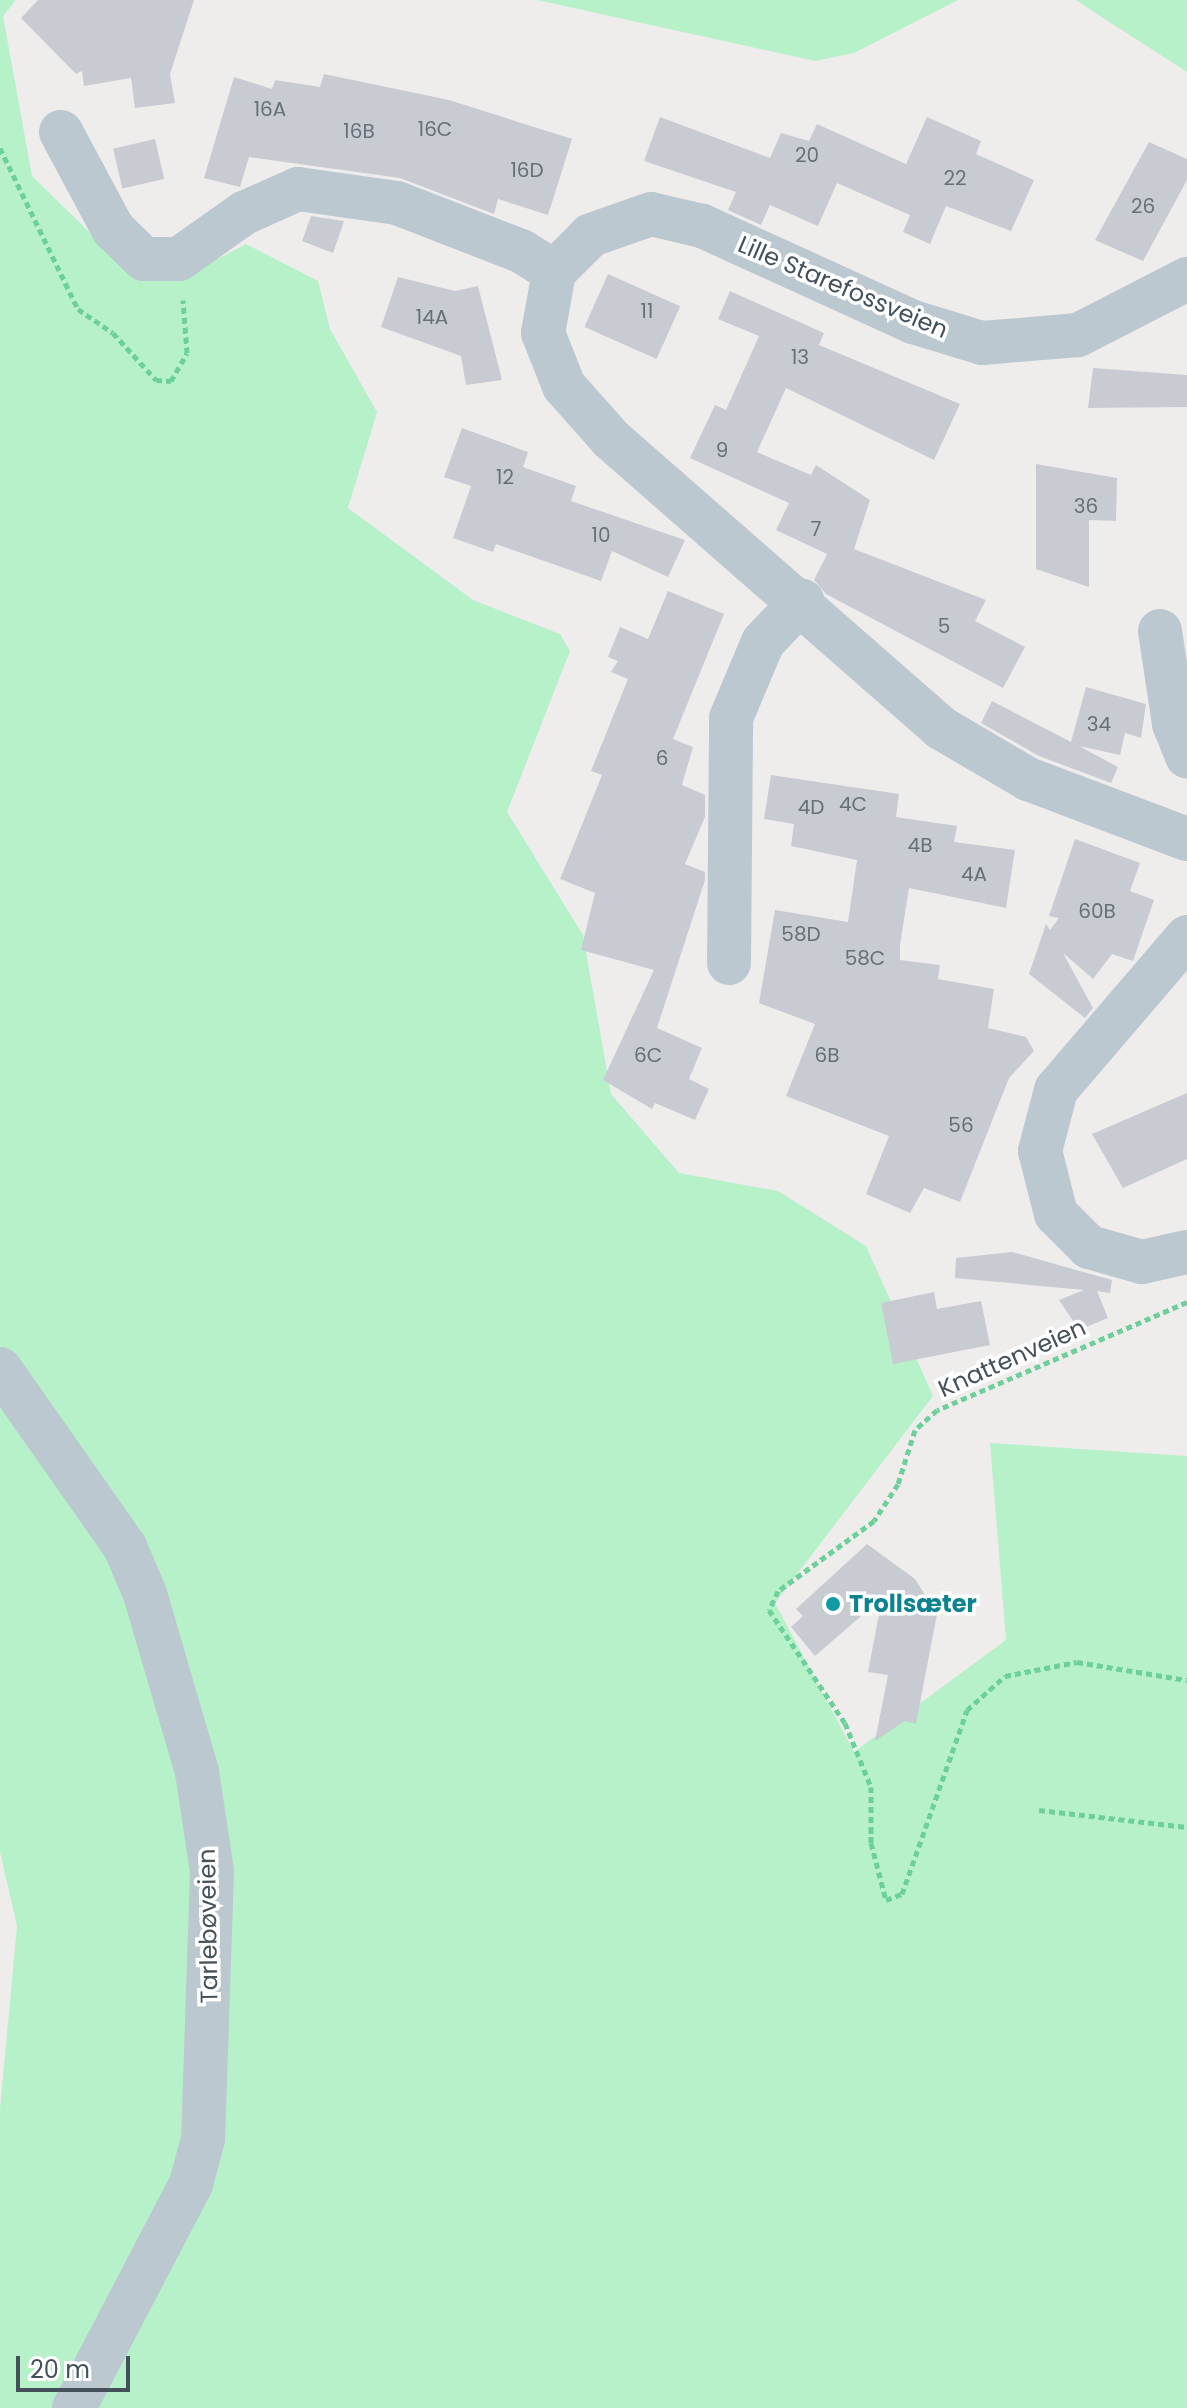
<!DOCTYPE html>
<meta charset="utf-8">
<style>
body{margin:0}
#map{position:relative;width:1187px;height:2408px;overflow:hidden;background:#efecec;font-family:Poppins,sans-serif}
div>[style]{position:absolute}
.green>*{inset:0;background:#b6f1ca}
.building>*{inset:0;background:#c8ccd2;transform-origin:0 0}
.path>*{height:5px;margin-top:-2.5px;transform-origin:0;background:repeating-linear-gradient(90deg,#6dd09b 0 6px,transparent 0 10px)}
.minor>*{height:44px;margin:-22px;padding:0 22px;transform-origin:22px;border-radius:22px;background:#bcc8d0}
.dots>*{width:22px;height:22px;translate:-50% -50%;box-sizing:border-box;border:4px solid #fff;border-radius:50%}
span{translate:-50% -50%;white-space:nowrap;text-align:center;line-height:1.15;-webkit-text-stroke:7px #fff;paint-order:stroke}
.number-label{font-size:20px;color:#657078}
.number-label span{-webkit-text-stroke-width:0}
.street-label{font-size:24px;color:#44515a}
.culture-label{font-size:24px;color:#0d838f;font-weight:700}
.left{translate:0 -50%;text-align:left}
.scale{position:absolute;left:16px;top:2356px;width:114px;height:36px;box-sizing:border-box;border:4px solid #44515a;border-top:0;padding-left:10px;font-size:24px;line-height:28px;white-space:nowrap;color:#44515a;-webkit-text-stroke:6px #fff;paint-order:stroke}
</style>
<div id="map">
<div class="green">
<div style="clip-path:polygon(0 0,16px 0,3px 16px,32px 176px,124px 266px,210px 263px,246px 244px,318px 281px,330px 329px,377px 412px,348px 508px,473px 600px,560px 634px,570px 651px,507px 812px,583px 935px,611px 1094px,679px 1173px,778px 1191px,866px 1246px,933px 1396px,775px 1603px,854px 1752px,1006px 1640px,990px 1443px,1187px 1456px,1187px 2408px,0 2408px,0 2109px,17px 1926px,0 1852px)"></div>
<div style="clip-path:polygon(537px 0,958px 0,854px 53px,815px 61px)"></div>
<div style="clip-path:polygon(1076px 0,1187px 0,1187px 72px,1111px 23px)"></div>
</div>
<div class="building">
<div style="clip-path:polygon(38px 0,194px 0,170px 74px,175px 103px,135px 108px,131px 78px,84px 86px,82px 71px,76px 74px,21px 18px)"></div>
<div style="clip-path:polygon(324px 74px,449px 100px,572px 139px,548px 215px,498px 199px,494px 214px,400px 178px,249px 157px,240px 187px,204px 178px,234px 77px,272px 89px,275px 80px,320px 87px)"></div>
<div style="clip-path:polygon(660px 117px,770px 158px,781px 133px,809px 141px,817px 124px,906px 164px,927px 117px,981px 141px,976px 154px,1034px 180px,1011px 231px,946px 206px,930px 244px,903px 232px,910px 215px,837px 183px,818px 226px,770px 205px,761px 225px,728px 210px,736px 192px,644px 161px)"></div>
<div style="left:155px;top:139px;width:41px;height:43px;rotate:77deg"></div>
<div style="clip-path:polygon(1149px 142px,1187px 159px,1187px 180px,1143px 261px,1095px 240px)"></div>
<div style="clip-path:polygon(311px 216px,344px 221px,333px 253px,302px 241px)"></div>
<div style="left:608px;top:274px;width:79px;height:58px;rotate:24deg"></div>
<div style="clip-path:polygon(398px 277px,455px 291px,478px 286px,502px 380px,466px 385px,461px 356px,381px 327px)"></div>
<div style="clip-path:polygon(730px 291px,824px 333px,819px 345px,960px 404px,934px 460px,786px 388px,757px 452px,811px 475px,816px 465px,870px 500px,854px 549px,986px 600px,975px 621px,1025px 647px,1003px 688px,826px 594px,814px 580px,827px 554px,776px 530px,789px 503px,690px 458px,715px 405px,726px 410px,759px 336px,718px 319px)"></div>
<div style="clip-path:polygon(1093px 368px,1187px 375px,1187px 407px,1088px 408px)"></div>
<div style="clip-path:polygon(462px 428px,528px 452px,523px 467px,576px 486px,571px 501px,685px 540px,668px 577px,612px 551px,601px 581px,496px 544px,493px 552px,453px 538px,471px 486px,444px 477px)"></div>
<div style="clip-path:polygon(1036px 464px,1117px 478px,1116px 521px,1089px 520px,1089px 587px,1036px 569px)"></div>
<div style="clip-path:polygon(668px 591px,724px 614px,673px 739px,693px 747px,682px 785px,705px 795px,705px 817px,685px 864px,705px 872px,705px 880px,657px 1028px,702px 1048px,689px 1079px,709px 1089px,695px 1120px,655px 1103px,652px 1109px,603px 1080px,654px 970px,581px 950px,595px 893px,560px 879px,602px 775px,591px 771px,628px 679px,611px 672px,618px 661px,608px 657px,620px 627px,648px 639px)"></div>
<div style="clip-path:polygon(1086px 687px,1146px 704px,1141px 738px,1125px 733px,1120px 755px,1079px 746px,1118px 767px,1111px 783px,1039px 756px,981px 723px,992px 701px,1071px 742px)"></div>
<div style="clip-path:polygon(771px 775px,899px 794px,896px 817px,957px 826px,954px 842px,1015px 850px,1006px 908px,909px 888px,900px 945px,900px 960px,940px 965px,938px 979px,994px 989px,988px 1028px,1026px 1037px,1034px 1051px,1009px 1078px,960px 1202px,924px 1188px,910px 1213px,866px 1194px,889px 1136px,786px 1096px,815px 1024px,759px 1003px,775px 910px,848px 922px,857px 860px,791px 846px,794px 824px,764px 819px)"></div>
<div style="clip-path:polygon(1075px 839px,1140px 863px,1130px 891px,1154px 900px,1133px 961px,1112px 954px,1093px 979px,1063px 953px,1093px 1008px,1085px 1018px,1029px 974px,1046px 924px,1050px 930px,1059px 918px,1049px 916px)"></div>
<div style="clip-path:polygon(1187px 1093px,1187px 1159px,1123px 1188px,1092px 1134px)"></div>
<div style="clip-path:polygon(1012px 1252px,1112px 1280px,1110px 1293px,1097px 1291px,1108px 1318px,1079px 1330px,1059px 1300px,1084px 1290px,955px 1278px,956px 1258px)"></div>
<div style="clip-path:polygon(934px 1292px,937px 1309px,981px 1301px,990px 1345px,893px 1364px,881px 1303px)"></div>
<div style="clip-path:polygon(867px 1544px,915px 1579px,937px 1614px,916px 1724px,905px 1721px,875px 1741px,888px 1675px,868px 1672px,882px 1598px,815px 1656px,791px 1627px,803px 1616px,796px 1609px)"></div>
</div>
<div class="path">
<div style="left:0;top:148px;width:179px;rotate:64.2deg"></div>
<div style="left:78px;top:309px;width:42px;rotate:34.4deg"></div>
<div style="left:113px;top:333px;width:64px;rotate:47.5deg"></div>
<div style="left:156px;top:380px;width:15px;rotate:4deg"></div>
<div style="left:171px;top:381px;width:32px;rotate:-60deg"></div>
<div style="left:187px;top:353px;width:53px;rotate:-94.3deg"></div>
<div style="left:1187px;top:1302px;width:272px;rotate:156.6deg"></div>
<div style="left:937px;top:1410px;width:30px;rotate:138deg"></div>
<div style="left:915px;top:1430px;width:57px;rotate:107.5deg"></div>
<div style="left:898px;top:1484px;width:44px;rotate:123deg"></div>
<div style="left:874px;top:1521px;width:119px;rotate:143.9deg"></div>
<div style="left:778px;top:1591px;width:21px;rotate:115deg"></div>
<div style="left:769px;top:1610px;width:136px;rotate:56.1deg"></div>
<div style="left:845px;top:1723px;width:69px;rotate:67.9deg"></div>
<div style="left:871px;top:1787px;width:56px;rotate:90deg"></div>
<div style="left:871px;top:1843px;width:59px;rotate:75.3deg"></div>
<div style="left:886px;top:1900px;width:17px;rotate:-21deg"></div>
<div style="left:902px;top:1894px;width:195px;rotate:-70.5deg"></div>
<div style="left:967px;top:1710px;width:51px;rotate:-41.8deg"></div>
<div style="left:1005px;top:1676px;width:73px;rotate:-11deg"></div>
<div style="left:1077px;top:1662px;width:111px;rotate:9.3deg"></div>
<div style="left:1039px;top:1810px;width:149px;rotate:6.6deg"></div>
</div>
<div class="minor">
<div style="left:61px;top:132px;width:110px;rotate:61.8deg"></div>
<div style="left:113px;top:229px;width:43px;rotate:44.1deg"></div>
<div style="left:144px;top:259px;width:35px"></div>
<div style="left:179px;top:259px;width:80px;rotate:-35.3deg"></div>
<div style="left:244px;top:213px;width:59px;rotate:-24deg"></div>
<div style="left:298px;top:189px;width:100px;rotate:8deg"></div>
<div style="left:397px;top:203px;width:133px;rotate:21.2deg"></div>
<div style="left:521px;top:251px;width:39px;rotate:32deg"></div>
<div style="left:1187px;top:279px;width:123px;rotate:152.8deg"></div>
<div style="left:1078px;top:335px;width:96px;rotate:175.2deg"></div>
<div style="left:982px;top:343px;width:72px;rotate:-163.1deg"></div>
<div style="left:913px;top:322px;width:232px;rotate:-155.5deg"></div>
<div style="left:702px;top:226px;width:52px;rotate:-166.8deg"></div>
<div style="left:651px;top:214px;width:64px;rotate:160.7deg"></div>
<div style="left:591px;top:235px;width:52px;rotate:135deg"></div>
<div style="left:554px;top:272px;width:62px;rotate:100.2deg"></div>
<div style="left:543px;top:333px;width:57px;rotate:68.4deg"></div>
<div style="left:564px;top:386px;width:71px;rotate:48.4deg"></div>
<div style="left:611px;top:439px;width:439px;rotate:41.2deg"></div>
<div style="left:941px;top:728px;width:101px;rotate:30.4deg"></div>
<div style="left:1028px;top:779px;width:170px;rotate:20.7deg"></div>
<div style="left:1160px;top:631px;width:94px;rotate:81.4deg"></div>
<div style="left:1174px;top:724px;width:35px;rotate:68deg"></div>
<div style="left:1187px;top:937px;width:201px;rotate:130.6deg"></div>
<div style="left:1056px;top:1090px;width:63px;rotate:104.7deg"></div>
<div style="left:1040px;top:1151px;width:65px;rotate:75.7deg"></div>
<div style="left:1056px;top:1214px;width:47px;rotate:45deg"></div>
<div style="left:1089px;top:1247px;width:55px;rotate:15.8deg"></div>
<div style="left:1142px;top:1262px;width:46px;rotate:-12.5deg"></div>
<div style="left:729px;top:963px;width:245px;rotate:-89.5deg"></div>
<div style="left:731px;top:718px;width:82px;rotate:-67.2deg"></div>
<div style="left:763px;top:642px;width:57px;rotate:-46.4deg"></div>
<div style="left:0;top:1369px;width:218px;rotate:54.9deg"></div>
<div style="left:125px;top:1547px;width:51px;rotate:66.9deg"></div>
<div style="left:145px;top:1594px;width:185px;rotate:73.7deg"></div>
<div style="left:197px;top:1772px;width:100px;rotate:81.4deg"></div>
<div style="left:212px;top:1871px;width:268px;rotate:91.9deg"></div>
<div style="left:203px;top:2139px;width:47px;rotate:104.9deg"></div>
<div style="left:191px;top:2184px;width:253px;rotate:117.6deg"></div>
</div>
<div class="dots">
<div style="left:833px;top:1604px;background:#0f9aa8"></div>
</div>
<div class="number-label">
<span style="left:270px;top:109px">16A</span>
<span style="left:435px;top:129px">16C</span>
<span style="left:359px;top:131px">16B</span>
<span style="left:807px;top:155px">20</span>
<span style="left:527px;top:170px">16D</span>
<span style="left:955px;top:178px">22</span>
<span style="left:1143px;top:206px">26</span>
<span style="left:647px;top:311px">11</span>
<span style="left:432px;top:317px">14A</span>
<span style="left:800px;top:357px">13</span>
<span style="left:722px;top:450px">9</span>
<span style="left:505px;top:477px">12</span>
<span style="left:1086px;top:506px">36</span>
<span style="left:816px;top:529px">7</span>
<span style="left:601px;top:535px">10</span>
<span style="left:944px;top:626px">5</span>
<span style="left:1099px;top:724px">34</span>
<span style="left:662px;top:758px">6</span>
<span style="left:853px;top:804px">4C</span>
<span style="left:811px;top:807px">4D</span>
<span style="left:920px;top:845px">4B</span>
<span style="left:974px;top:874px">4A</span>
<span style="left:1097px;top:911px">60B</span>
<span style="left:801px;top:934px">58D</span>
<span style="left:865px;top:958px">58C</span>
<span style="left:648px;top:1055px">6C</span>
<span style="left:827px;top:1055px">6B</span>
<span style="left:961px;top:1125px">56</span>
</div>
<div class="street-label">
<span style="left:843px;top:287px;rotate:23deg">Lille Starefossveien</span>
<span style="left:1012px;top:1358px;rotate:-24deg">Knattenveien</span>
<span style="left:208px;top:1926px;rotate:-91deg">Tarlebøveien</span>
</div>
<div class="culture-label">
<span class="left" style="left:849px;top:1604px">Trollsæter</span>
</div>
<div class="scale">20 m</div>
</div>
